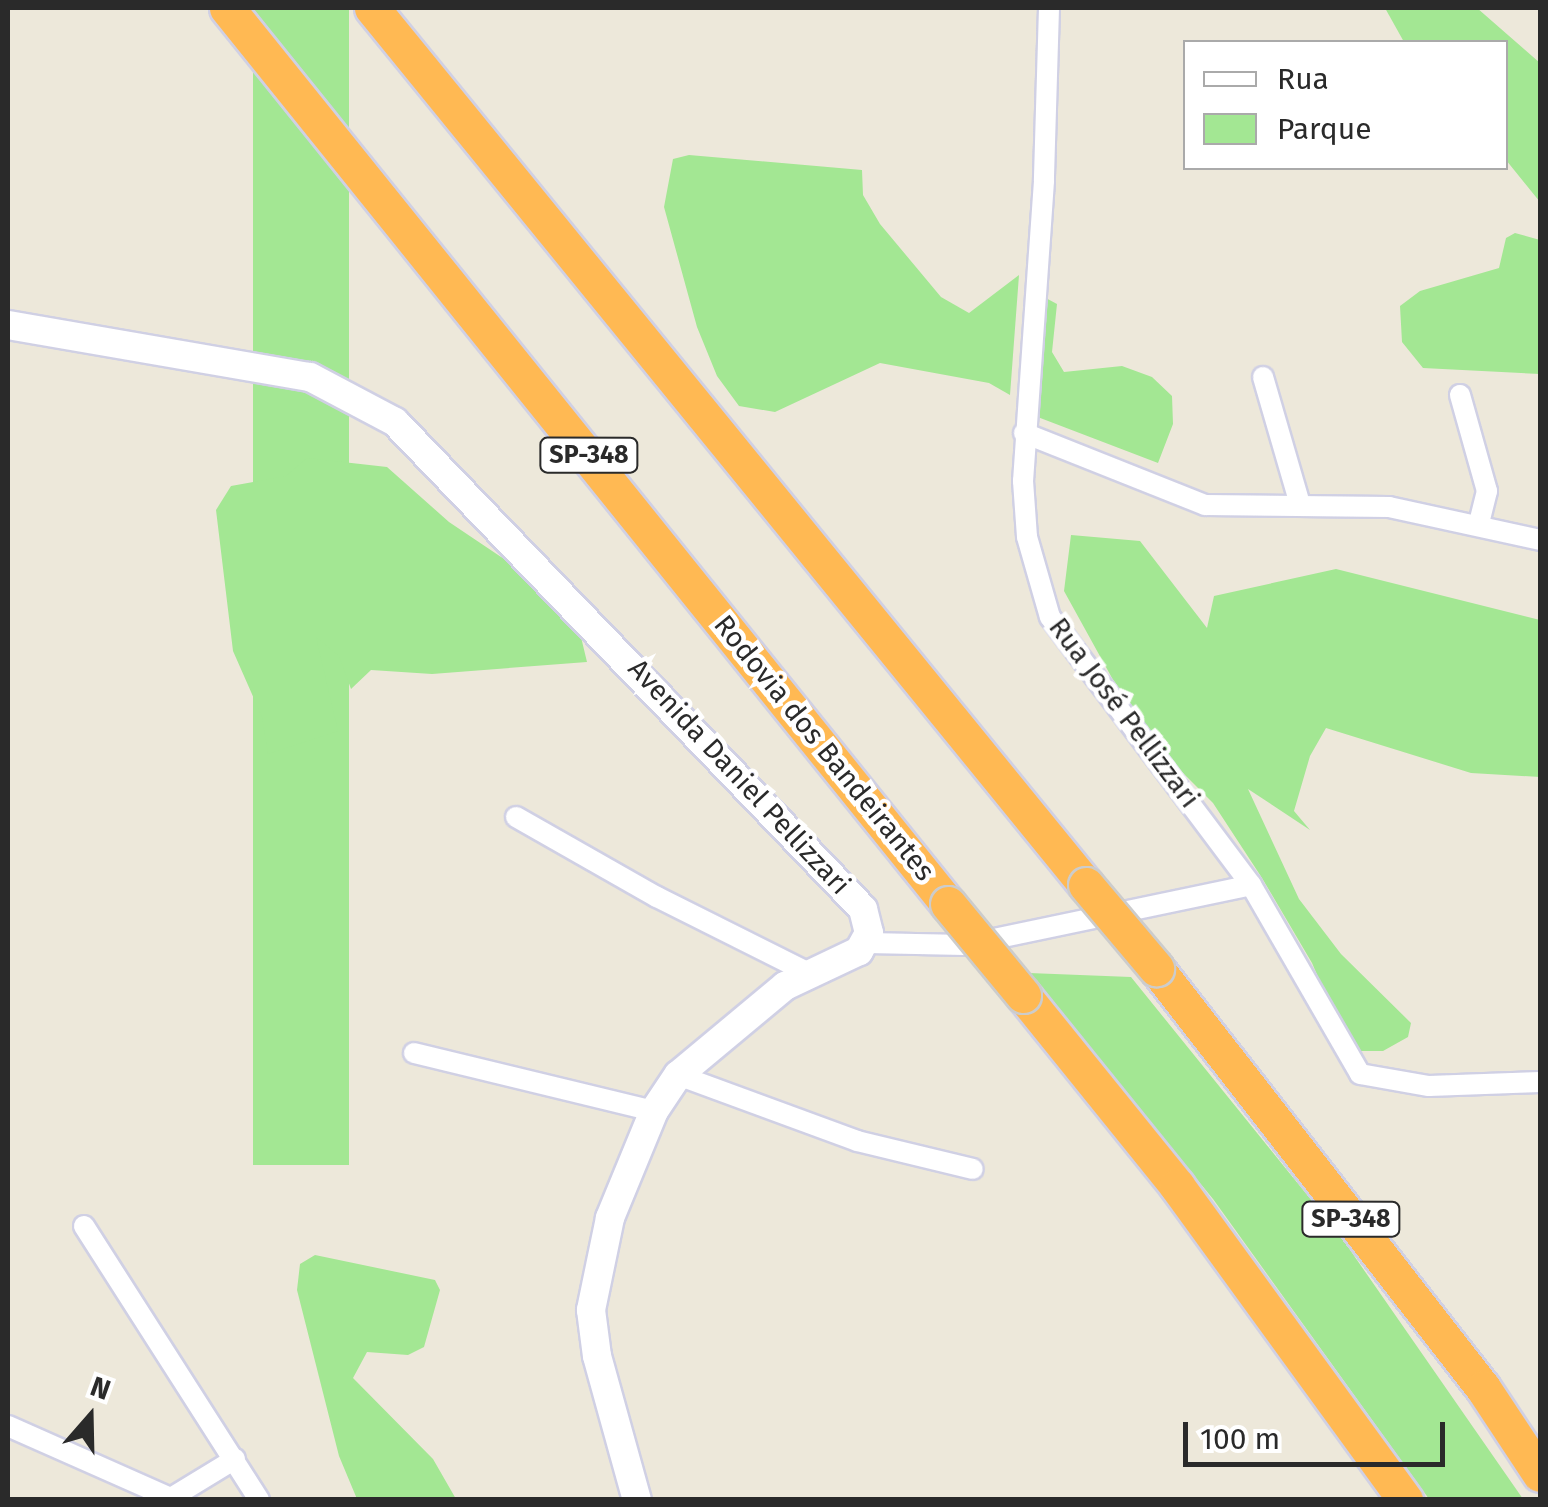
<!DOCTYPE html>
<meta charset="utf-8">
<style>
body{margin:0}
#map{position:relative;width:1548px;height:1507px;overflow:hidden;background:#ede8da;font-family:"Fira Sans",sans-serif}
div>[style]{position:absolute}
.green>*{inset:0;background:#a3e793;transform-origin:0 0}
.roads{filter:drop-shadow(2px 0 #d0d0e4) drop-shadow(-2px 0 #d0d0e4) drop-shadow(0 2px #d0d0e4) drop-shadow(0 -2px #d0d0e4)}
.street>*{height:20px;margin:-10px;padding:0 10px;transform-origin:10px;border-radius:10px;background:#fff}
.secondary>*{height:28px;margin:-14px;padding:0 14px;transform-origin:14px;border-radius:14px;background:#fff}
.highway>*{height:35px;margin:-17.5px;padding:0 17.5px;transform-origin:17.5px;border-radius:17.5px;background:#ffb953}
.bridges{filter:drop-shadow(2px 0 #ccc) drop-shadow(-2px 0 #ccc) drop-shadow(0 2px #ccc) drop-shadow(0 -2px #ccc)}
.highway-bridge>*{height:35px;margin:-17.5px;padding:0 17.5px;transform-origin:17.5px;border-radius:17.5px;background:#ffb953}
span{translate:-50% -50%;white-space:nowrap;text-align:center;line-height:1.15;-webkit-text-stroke:9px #fff;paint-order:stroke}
.shield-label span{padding:2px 8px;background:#fff;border:2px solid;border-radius:8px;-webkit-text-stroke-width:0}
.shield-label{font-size:25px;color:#2a2a2a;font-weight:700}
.street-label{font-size:28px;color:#2a2a2a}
.frame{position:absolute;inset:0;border:10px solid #2a2a2a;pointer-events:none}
.legend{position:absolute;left:1183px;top:40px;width:325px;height:130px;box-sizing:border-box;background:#fff;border:2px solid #aaa;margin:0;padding:12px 18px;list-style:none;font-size:30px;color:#2a2a2a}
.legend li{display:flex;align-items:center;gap:20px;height:50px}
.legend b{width:50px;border:2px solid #aaa}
.north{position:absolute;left:40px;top:1367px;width:100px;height:100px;-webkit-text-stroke:8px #fff;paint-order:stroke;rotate:20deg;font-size:28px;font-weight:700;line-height:40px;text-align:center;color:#2a2a2a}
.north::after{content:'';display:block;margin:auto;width:35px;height:45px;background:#2a2a2a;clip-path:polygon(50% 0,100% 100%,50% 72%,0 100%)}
.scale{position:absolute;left:1183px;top:1422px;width:262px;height:45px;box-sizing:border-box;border:5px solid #2a2a2a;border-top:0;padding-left:12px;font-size:30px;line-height:35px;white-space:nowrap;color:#2a2a2a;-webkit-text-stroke:8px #fff;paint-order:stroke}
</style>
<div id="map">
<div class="green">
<div style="left:253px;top:8px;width:96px;height:1157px"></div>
<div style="clip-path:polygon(1385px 8px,1477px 8px,1540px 63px,1540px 202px,1506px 160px,1506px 42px,1404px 42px)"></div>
<div style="clip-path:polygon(689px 155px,862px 170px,863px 195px,880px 224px,941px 297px,969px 313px,1019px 275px,1010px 395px,989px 383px,880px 363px,775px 412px,739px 406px,717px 376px,697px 327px,664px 207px,673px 159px)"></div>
<div style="clip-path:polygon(1515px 233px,1540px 240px,1540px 374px,1423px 368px,1402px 342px,1400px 306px,1420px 291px,1499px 268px,1506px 238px)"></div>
<div style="clip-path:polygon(1042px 296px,1057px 304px,1052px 352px,1064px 372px,1122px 366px,1152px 377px,1172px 396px,1173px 424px,1158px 463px,1035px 416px)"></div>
<div style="clip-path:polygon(307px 458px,387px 467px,449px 522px,519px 569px,581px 637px,587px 662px,432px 674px,371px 670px,351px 689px,339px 656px,316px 637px,338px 731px,268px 754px,262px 717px,233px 651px,216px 510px,231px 486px,286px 476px)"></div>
<div style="clip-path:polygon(1071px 535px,1140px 541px,1207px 628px,1214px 596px,1336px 569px,1540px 620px,1540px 777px,1471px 773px,1326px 728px,1310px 756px,1294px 811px,1310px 830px,1248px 789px,1299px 899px,1341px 954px,1411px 1023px,1408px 1037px,1383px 1051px,1350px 1051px,1312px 963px,1262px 878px,1213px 803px,1168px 758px,1112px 678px,1064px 591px)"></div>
<div style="clip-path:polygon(1029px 973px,1131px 977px,1341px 1237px,1523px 1499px,1429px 1499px,1213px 1199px)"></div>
<div style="clip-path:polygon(315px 1255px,435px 1280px,440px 1290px,424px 1347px,408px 1355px,367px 1352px,353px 1378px,433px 1459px,456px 1499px,357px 1499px,339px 1456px,297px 1290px,300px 1264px)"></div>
</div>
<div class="roads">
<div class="street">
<div style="left:1049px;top:8px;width:173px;rotate:91.7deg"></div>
<div style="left:1044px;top:181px;width:301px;rotate:94deg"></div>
<div style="left:1023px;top:481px;width:56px;rotate:85.9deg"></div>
<div style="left:1027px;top:537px;width:83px;rotate:74deg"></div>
<div style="left:1050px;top:617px;width:335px;rotate:53.1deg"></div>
<div style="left:1251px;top:885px;width:218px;rotate:60deg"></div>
<div style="left:1360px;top:1074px;width:70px;rotate:9.9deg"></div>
<div style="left:1429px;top:1086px;width:111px;rotate:-2.1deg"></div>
<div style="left:1263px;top:377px;width:132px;rotate:73.8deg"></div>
<div style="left:1460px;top:395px;width:100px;rotate:74.3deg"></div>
<div style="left:1487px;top:491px;width:33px;rotate:104deg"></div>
<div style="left:1024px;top:433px;width:195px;rotate:21.7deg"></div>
<div style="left:1205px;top:505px;width:184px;rotate:0.6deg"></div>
<div style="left:1389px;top:507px;width:155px;rotate:12.3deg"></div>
<div style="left:516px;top:817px;width:162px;rotate:29.6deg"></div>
<div style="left:657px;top:897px;width:172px;rotate:26.6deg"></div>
<div style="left:867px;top:943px;width:98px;rotate:1.2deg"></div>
<div style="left:965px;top:945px;width:292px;rotate:-11.8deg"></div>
<div style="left:414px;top:1053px;width:247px;rotate:13.6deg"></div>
<div style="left:678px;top:1075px;width:191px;rotate:20.2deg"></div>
<div style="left:857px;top:1141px;width:119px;rotate:13.6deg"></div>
<div style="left:84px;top:1226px;width:325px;rotate:57.4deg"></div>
<div style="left:8px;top:1426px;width:183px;rotate:23.9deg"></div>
<div style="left:171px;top:1498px;width:75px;rotate:-31.4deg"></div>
</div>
<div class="secondary">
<div style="left:8px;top:325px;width:306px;rotate:9.8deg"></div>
<div style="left:310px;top:377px;width:96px;rotate:27.9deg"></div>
<div style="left:395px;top:422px;width:675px;rotate:46.14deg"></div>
<div style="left:863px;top:909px;width:25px;rotate:76deg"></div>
<div style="left:869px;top:933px;width:21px;rotate:119deg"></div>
<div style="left:859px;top:951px;width:82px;rotate:154.7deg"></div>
<div style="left:785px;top:986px;width:139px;rotate:140.2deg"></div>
<div style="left:678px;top:1075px;width:43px;rotate:123.7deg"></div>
<div style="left:654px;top:1111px;width:116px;rotate:112.4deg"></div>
<div style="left:610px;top:1218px;width:94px;rotate:101.7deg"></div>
<div style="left:591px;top:1310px;width:46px;rotate:82.6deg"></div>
<div style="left:597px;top:1356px;width:149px;rotate:74.5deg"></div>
</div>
<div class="highway">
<div style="left:227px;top:8px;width:1150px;rotate:51.18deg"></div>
<div style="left:372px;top:8px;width:1131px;rotate:50.85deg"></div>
<div style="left:1156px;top:968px;width:532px;rotate:52.1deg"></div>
<div style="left:1483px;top:1388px;width:103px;rotate:56.5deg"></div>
<div style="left:1023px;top:995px;width:245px;rotate:51.1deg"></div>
<div style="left:1177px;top:1186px;width:388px;rotate:54deg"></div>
</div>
</div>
<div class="bridges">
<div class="highway-bridge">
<div style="left:1086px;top:885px;width:109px;rotate:49.9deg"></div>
<div style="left:948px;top:904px;width:118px;rotate:50.5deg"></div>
</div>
</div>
<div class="shield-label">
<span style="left:589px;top:455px">SP-348</span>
<span style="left:1351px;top:1219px">SP-348</span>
</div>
<div class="street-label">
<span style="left:1124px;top:713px;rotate:53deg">Rua José Pellizzari</span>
<span style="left:824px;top:748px;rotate:51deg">Rodovia dos Bandeirantes</span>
<span style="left:739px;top:777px;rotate:47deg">Avenida Daniel Pellizzari</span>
</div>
<div class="frame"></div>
<ul class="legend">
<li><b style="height:12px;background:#fff"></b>Rua</li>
<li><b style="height:28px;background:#a3e793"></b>Parque</li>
</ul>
<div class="north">N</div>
<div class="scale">100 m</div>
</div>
